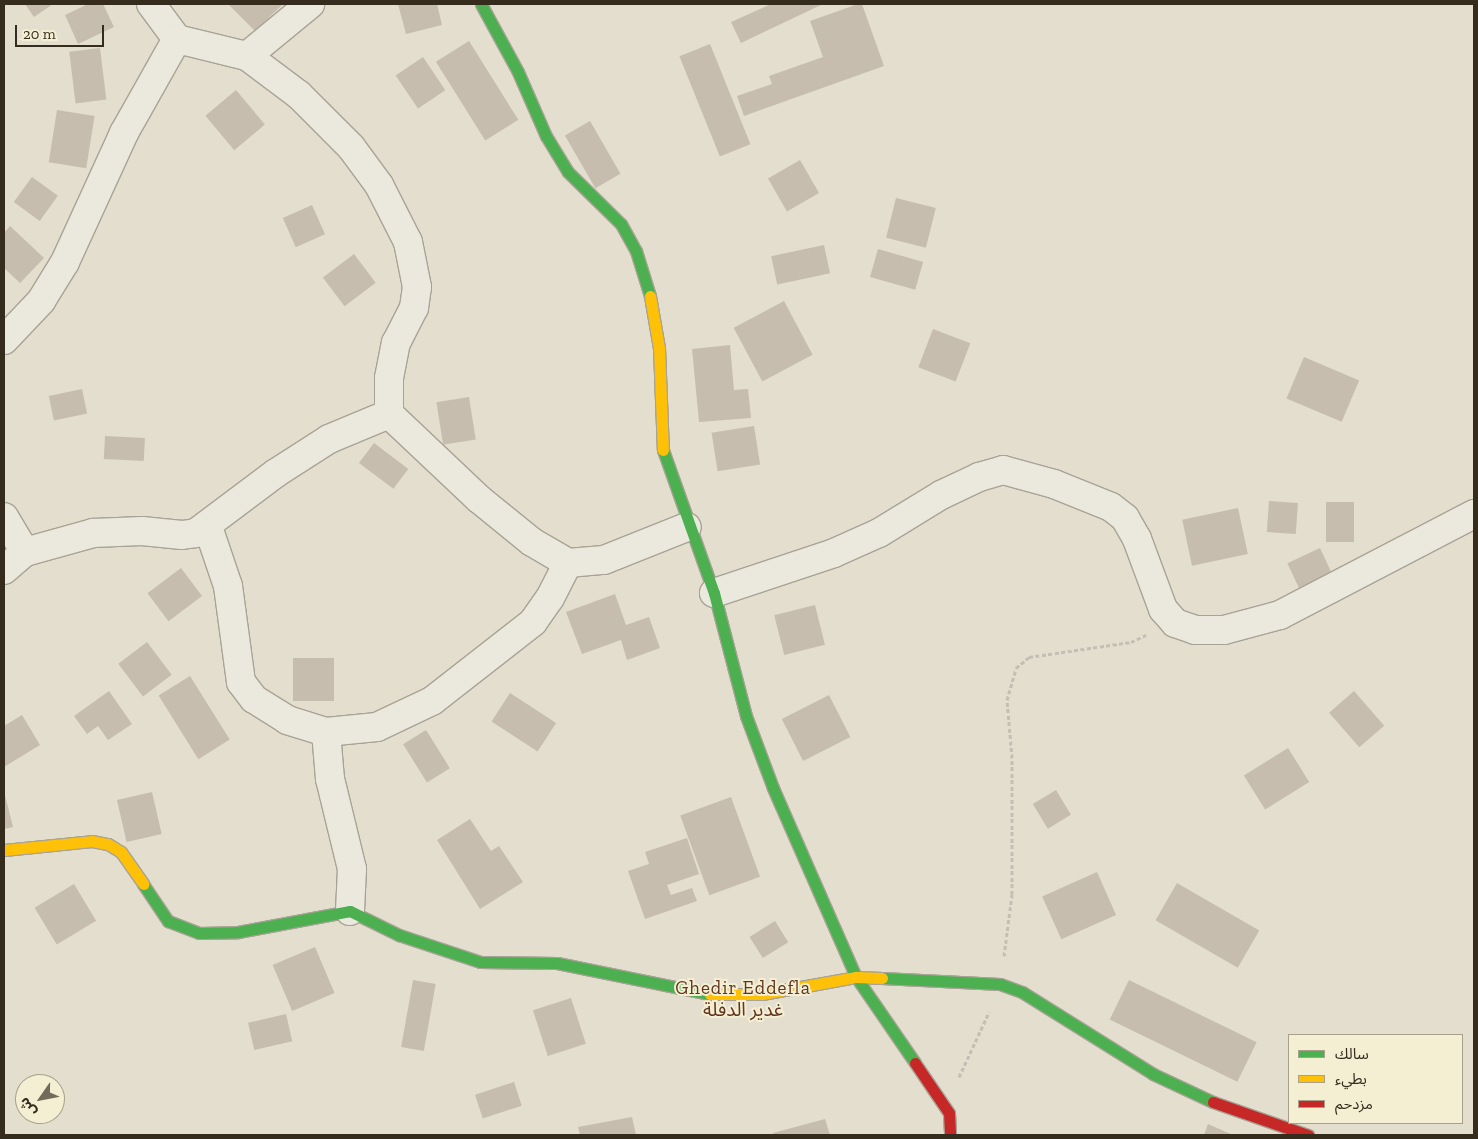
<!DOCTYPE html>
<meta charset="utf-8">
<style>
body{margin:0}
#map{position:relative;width:1478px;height:1139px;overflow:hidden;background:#e3decd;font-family:"Zilla Slab","Noto Sans Arabic",serif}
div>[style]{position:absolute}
.building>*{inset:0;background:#c6bdae;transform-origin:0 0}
.path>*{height:3px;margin-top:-1.5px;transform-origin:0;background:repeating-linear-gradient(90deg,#c4bfb5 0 4px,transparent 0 6.5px)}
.roads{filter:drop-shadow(1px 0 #a8a396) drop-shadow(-1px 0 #a8a396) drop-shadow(0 1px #a8a396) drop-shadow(0 -1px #a8a396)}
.street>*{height:28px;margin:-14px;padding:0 14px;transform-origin:14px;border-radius:14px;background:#ebe8de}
.fast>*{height:11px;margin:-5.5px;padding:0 5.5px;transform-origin:5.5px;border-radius:5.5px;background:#4caf50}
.slow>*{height:11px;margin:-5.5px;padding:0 5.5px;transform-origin:5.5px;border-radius:5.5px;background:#ffc107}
.jam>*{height:11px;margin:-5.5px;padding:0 5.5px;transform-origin:5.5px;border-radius:5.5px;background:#c62828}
span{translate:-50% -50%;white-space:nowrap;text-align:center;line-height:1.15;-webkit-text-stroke:4px #f4eed3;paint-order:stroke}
.quarter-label{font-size:19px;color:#613420;letter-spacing:1px}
.frame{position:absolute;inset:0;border:5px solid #362c1e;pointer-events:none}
.legend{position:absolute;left:1288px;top:1034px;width:175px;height:90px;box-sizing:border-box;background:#f4eed3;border:1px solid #a8a08b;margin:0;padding:6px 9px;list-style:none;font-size:15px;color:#362c1e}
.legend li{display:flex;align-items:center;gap:10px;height:25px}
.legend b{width:25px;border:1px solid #a8a08b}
.north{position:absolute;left:15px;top:1074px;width:50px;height:50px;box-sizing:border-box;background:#f4eed3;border:1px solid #a8a08b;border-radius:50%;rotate:237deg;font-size:14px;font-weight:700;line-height:20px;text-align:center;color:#362c1e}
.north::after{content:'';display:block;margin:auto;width:18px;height:22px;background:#736a5b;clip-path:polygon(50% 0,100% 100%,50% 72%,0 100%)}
.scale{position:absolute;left:15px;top:25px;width:89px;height:22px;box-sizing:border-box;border:2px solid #362c1e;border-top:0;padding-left:6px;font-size:15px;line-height:18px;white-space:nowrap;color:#362c1e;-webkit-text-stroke:4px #f4eed3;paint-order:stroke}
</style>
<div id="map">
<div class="building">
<div style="clip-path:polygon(25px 4px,53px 4px,34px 17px)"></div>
<div style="clip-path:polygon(88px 4px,103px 4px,114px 27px,78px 44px,65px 15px)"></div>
<div style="clip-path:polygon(228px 4px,283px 4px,255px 31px)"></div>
<div style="clip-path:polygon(398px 4px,437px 4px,442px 25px,406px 34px)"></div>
<div style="clip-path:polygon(771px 4px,823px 4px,741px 43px,731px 22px)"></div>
<div style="clip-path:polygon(858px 4px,862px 4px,884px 66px,744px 116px,737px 96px,772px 84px,769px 76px,823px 57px,810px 21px)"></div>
<div style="left:469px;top:41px;width:93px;height:39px;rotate:58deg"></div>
<div style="left:710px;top:44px;width:108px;height:33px;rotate:68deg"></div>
<div style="left:100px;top:48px;width:52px;height:31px;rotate:83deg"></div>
<div style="left:423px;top:57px;width:40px;height:33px;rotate:56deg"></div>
<div style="left:236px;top:90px;width:45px;height:40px;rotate:50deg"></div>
<div style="left:57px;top:110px;width:38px;height:53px;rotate:9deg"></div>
<div style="left:590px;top:121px;width:61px;height:29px;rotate:60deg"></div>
<div style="left:800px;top:160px;width:38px;height:37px;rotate:60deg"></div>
<div style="left:32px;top:177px;width:32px;height:31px;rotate:36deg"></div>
<div style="left:896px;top:198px;width:41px;height:41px;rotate:14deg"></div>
<div style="left:312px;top:205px;width:32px;height:32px;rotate:66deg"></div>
<div style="clip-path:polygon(10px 226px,44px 258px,20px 283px,4px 268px,4px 233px)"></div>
<div style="left:824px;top:245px;width:29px;height:54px;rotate:78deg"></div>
<div style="left:878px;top:249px;width:47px;height:29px;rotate:16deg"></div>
<div style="left:354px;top:254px;width:36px;height:39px;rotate:53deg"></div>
<div style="left:784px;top:301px;width:61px;height:57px;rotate:62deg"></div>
<div style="left:933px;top:329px;width:40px;height:41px;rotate:21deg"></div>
<div style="clip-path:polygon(730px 345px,734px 390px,748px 389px,751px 418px,699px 422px,692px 349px)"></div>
<div style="left:1304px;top:357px;width:60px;height:45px;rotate:23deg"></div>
<div style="left:82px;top:389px;width:25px;height:34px;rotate:78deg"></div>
<div style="left:469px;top:397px;width:43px;height:33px;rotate:81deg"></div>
<div style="left:754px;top:426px;width:39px;height:43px;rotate:81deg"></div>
<div style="left:105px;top:436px;width:40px;height:23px;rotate:3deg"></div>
<div style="left:374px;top:443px;width:43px;height:25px;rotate:37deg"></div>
<div style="left:1269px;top:501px;width:29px;height:31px;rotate:4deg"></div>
<div style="left:1326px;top:502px;width:28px;height:40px"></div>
<div style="left:1238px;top:508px;width:47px;height:57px;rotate:78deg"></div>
<div style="left:1320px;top:548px;width:33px;height:36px;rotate:65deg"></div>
<div style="left:181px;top:568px;width:35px;height:42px;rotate:53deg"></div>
<div style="clip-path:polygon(615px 594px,626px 625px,649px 617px,660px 648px,627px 660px,621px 640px,582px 654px,566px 612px)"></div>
<div style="left:815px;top:605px;width:41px;height:42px;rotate:76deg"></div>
<div style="left:147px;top:642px;width:41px;height:36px;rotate:53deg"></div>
<div style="left:293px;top:658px;width:41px;height:43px"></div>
<div style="left:190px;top:676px;width:75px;height:37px;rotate:58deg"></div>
<div style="clip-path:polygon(109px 691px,132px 724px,108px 740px,98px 726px,87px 734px,74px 716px)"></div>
<div style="left:1354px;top:691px;width:46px;height:33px;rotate:49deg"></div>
<div style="left:510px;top:693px;width:55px;height:34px;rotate:33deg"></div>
<div style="left:829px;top:695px;width:47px;height:53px;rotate:63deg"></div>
<div style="clip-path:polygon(22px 715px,40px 745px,4px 767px,4px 726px)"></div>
<div style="left:426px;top:730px;width:45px;height:27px;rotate:58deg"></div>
<div style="left:1288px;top:748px;width:40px;height:52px;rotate:58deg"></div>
<div style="left:1056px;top:790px;width:29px;height:27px;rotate:59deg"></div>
<div style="left:152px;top:792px;width:43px;height:36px;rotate:77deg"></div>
<div style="clip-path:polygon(5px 795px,13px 827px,4px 829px,4px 796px)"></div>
<div style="left:731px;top:797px;width:85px;height:54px;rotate:70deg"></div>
<div style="clip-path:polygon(470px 819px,491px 851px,499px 846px,523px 882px,480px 909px,437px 840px)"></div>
<div style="clip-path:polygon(687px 838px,699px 874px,667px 885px,671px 895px,692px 888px,697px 901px,645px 919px,628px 871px,649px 864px,645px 852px)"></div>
<div style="left:1097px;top:872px;width:47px;height:60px;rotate:66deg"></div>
<div style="left:1177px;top:883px;width:95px;height:43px;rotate:30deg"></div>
<div style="left:74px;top:884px;width:43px;height:46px;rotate:59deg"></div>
<div style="left:775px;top:921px;width:25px;height:30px;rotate:58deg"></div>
<div style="left:315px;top:947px;width:50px;height:46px;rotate:67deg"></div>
<div style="left:413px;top:980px;width:23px;height:68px;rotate:10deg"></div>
<div style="left:1129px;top:980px;width:142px;height:44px;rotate:26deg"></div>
<div style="left:571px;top:998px;width:48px;height:40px;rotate:72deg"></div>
<div style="left:286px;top:1014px;width:28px;height:39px;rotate:77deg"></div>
<div style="left:514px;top:1082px;width:25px;height:41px;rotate:72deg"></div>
<div style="clip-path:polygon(632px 1117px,636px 1135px,580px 1135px,578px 1127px)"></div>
<div style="clip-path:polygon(825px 1119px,830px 1135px,774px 1135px,773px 1133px)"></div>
<div style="clip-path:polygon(1208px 1124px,1233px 1135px,1204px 1135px)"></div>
</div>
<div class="path">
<div style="left:1004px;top:956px;width:63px;rotate:-82.6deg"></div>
<div style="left:1012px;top:894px;width:136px;rotate:-90deg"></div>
<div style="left:1012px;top:758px;width:58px;rotate:-94.9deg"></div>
<div style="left:1007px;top:700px;width:33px;rotate:-74deg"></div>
<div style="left:1016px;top:668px;width:17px;rotate:-40deg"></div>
<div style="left:1029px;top:657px;width:103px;rotate:-8.4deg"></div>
<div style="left:1131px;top:642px;width:19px;rotate:-25deg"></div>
<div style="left:959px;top:1077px;width:72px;rotate:-65.2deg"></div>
</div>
<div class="roads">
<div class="street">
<div style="left:151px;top:4px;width:44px;rotate:53.4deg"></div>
<div style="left:177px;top:39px;width:72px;rotate:13.7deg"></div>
<div style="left:247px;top:56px;width:82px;rotate:-39.5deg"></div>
<div style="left:4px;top:340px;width:54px;rotate:-46.5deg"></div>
<div style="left:41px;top:301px;width:46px;rotate:-58.4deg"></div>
<div style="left:65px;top:262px;width:142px;rotate:-65.4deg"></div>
<div style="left:124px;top:133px;width:108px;rotate:-60.6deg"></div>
<div style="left:389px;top:414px;width:124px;rotate:43.4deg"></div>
<div style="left:479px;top:499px;width:68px;rotate:39.1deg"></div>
<div style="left:532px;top:542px;width:42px;rotate:30.3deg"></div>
<div style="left:568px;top:563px;width:36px;rotate:-5deg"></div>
<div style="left:604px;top:560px;width:89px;rotate:-21.7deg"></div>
<div style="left:4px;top:517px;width:41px;rotate:59deg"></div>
<div style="left:208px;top:527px;width:62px;rotate:71.3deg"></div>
<div style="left:228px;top:586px;width:97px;rotate:82.3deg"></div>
<div style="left:241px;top:682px;width:21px;rotate:53deg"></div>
<div style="left:254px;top:699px;width:39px;rotate:32deg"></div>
<div style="left:287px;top:720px;width:41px;rotate:17.1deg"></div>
<div style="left:4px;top:570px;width:28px;rotate:-41deg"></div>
<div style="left:25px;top:552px;width:71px;rotate:-15.6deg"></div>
<div style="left:93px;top:533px;width:49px;rotate:-2.3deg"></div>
<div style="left:142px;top:531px;width:40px;rotate:5.7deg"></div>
<div style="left:182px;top:535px;width:14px;rotate:-8deg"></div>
<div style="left:196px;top:533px;width:100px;rotate:-36.9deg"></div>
<div style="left:276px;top:473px;width:63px;rotate:-32.7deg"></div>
<div style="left:329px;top:439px;width:65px;rotate:-22.6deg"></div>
<div style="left:389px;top:414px;width:36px;rotate:-90deg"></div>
<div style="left:389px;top:378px;width:36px;rotate:-79deg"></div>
<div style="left:396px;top:343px;width:39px;rotate:-63deg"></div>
<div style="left:414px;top:308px;width:21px;rotate:-82deg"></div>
<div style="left:417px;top:287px;width:46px;rotate:-101.3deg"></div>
<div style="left:408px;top:242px;width:64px;rotate:-117deg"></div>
<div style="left:379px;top:185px;width:47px;rotate:-126.4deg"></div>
<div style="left:351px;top:147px;width:74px;rotate:-135deg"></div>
<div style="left:299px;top:95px;width:65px;rotate:-143.1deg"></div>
<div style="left:714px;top:593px;width:126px;rotate:-18.4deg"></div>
<div style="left:834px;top:553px;width:49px;rotate:-24deg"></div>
<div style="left:879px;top:533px;width:73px;rotate:-31.5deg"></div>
<div style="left:941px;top:495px;width:42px;rotate:-25.3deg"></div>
<div style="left:979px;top:477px;width:25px;rotate:-16deg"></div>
<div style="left:1003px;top:470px;width:53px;rotate:15.4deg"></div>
<div style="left:1054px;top:484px;width:61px;rotate:22deg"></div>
<div style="left:1111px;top:507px;width:18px;rotate:38deg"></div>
<div style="left:1125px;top:518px;width:24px;rotate:60deg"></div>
<div style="left:1137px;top:539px;width:75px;rotate:69.6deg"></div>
<div style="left:1163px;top:609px;width:18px;rotate:49deg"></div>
<div style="left:1175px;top:623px;width:21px;rotate:19deg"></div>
<div style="left:1195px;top:630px;width:29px"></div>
<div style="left:1224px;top:630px;width:58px;rotate:-15deg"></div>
<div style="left:1280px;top:615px;width:219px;rotate:-27.5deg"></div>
<div style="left:350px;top:911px;width:42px;rotate:-87.3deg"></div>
<div style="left:352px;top:869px;width:93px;rotate:-103.7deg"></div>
<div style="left:330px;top:779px;width:47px;rotate:-94.9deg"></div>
<div style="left:326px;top:732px;width:51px;rotate:-5.6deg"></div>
<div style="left:377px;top:727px;width:61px;rotate:-25.3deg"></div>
<div style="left:432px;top:701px;width:128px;rotate:-38deg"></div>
<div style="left:533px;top:622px;width:29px;rotate:-55deg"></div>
<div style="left:550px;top:598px;width:39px;rotate:-63deg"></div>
</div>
<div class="fast">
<div style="left:481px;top:4px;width:77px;rotate:61.4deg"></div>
<div style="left:518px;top:72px;width:70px;rotate:66.4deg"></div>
<div style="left:546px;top:136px;width:42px;rotate:58.6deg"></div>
<div style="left:568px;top:172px;width:74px;rotate:44.5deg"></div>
<div style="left:621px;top:224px;width:31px;rotate:61deg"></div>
<div style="left:636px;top:251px;width:47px;rotate:72.7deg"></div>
<div style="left:663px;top:450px;width:152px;rotate:70.4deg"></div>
<div style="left:714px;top:593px;width:127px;rotate:75.4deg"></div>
<div style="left:746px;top:716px;width:77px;rotate:69.4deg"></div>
<div style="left:773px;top:788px;width:206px;rotate:66.3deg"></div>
<div style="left:856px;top:977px;width:104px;rotate:55.5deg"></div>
<div style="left:143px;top:884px;width:45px;rotate:56deg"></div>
<div style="left:168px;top:921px;width:33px;rotate:21deg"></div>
<div style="left:199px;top:933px;width:39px;rotate:-1deg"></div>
<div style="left:238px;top:932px;width:114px;rotate:-10.6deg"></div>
<div style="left:350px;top:911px;width:55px;rotate:26.1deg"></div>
<div style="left:399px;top:935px;width:85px;rotate:18.4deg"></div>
<div style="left:480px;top:962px;width:77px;rotate:0.7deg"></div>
<div style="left:557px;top:963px;width:156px;rotate:11.5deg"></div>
<div style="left:882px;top:978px;width:118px;rotate:2.9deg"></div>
<div style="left:1000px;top:984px;width:23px;rotate:20deg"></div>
<div style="left:1022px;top:992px;width:155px;rotate:32deg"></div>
<div style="left:1153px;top:1074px;width:66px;rotate:25deg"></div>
</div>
<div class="slow">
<div style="left:650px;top:296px;width:53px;rotate:80.2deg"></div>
<div style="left:659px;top:348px;width:102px;rotate:87.8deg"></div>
<div style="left:4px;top:850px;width:88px;rotate:-5.8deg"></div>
<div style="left:92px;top:841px;width:16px;rotate:11deg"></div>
<div style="left:108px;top:844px;width:15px;rotate:32deg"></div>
<div style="left:121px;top:852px;width:39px;rotate:55deg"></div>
<div style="left:710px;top:994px;width:52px"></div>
<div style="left:762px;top:994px;width:96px;rotate:-10.3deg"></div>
<div style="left:856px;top:977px;width:26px;rotate:2deg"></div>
</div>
<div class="jam">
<div style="left:915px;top:1063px;width:60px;rotate:55.8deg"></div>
<div style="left:949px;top:1113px;width:22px;rotate:87deg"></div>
<div style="left:1213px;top:1102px;width:101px;rotate:19.2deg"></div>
</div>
</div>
<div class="quarter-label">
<span style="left:743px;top:999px">Ghedir Eddefla<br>غدير الدفلة</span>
</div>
<div class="frame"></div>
<ul class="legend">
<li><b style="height:6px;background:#4caf50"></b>سالك</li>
<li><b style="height:6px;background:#ffc107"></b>بطيء</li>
<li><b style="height:6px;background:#c62828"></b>مزدحم</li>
</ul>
<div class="north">ش</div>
<div class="scale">20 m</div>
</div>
